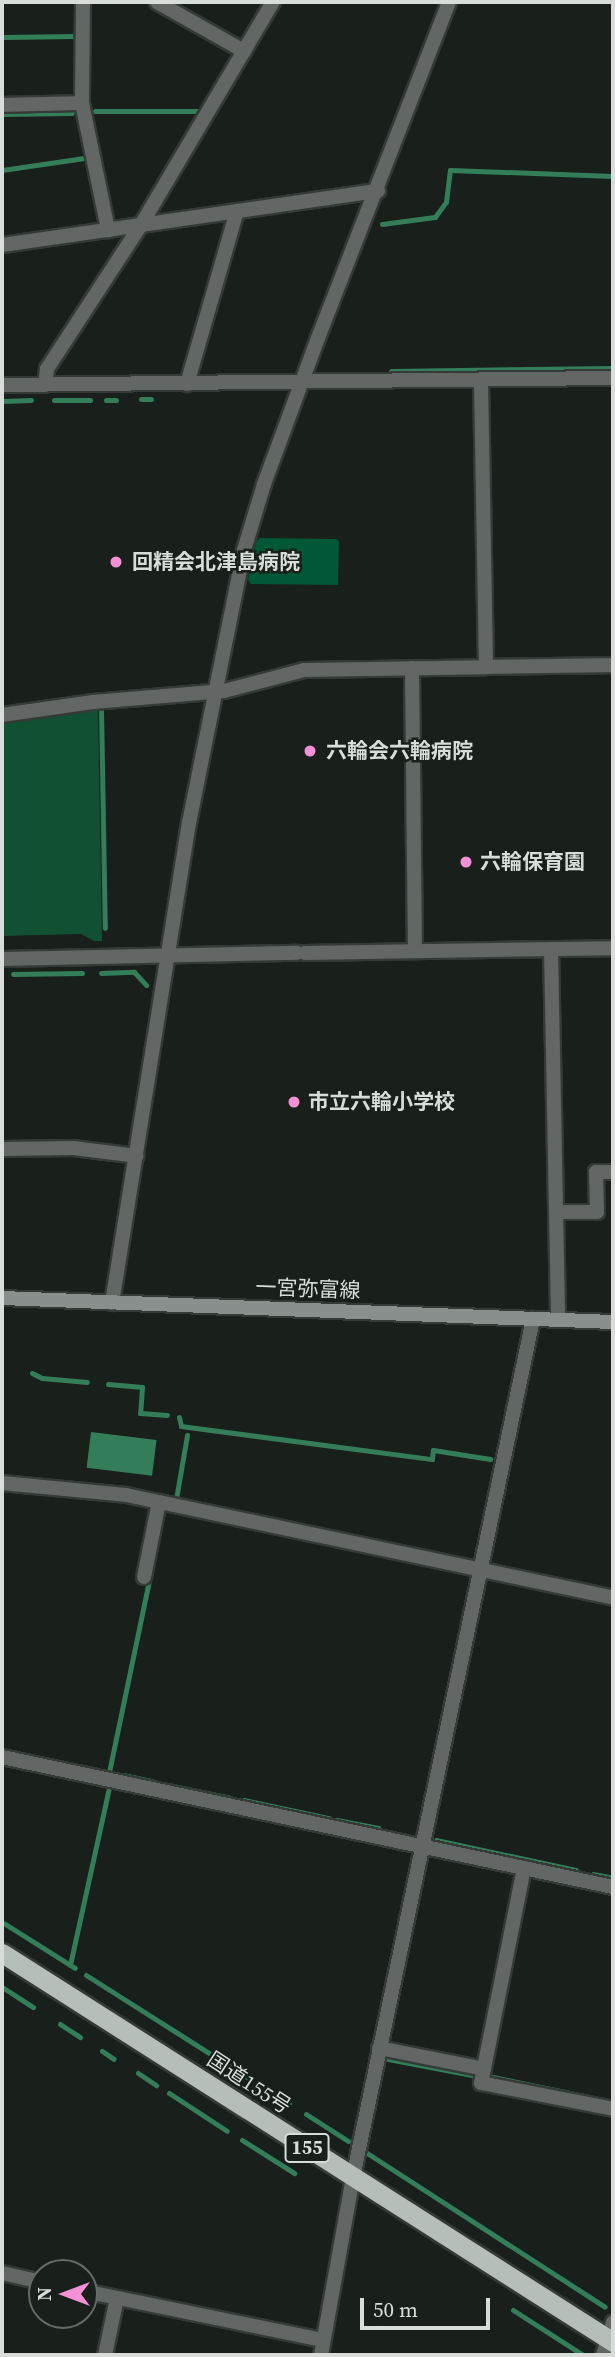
<!DOCTYPE html>
<meta charset="utf-8">
<style>
body{margin:0}
#map{position:relative;width:615px;height:2357px;overflow:hidden;background:#191f1b;font-family:"Source Serif 4","Noto Sans JP",serif}
div>[style]{position:absolute}
.green>*{inset:0;background:#125034}
.forest>*{inset:0;background:#005836}
.water>*{inset:0;background:#337d58;transform-origin:0 0}
.stream>*{height:5px;margin:-2.5px;padding:0 2.5px;transform-origin:2.5px;border-radius:2.5px;background:#337d58}
.roads{filter:drop-shadow(2px 0 #343a36) drop-shadow(-2px 0 #343a36) drop-shadow(0 2px #343a36) drop-shadow(0 -2px #343a36)}
.minor>*{height:14px;margin:-7px;padding:0 7px;transform-origin:7px;border-radius:7px;background:#626664}
.tertiary>*{height:14px;margin:-7px;padding:0 7px;transform-origin:7px;border-radius:7px;background:#626664}
.secondary>*{height:14px;margin:-7px;padding:0 7px;transform-origin:7px;border-radius:7px;background:#898f8c}
.trunk>*{height:19px;margin:-9.5px;padding:0 9.5px;transform-origin:9.5px;border-radius:9.5px;background:#b6beb9}
.dots>*{width:19px;height:19px;translate:-50% -50%;box-sizing:border-box;border:4px solid #191f1b;border-radius:50%}
span{translate:-50% -50%;white-space:nowrap;text-align:center;line-height:1.15;-webkit-text-stroke:5px #191f1b;paint-order:stroke}
.shield-label span{padding:2px 5px;background:#191f1b;border:2px solid;border-radius:5px;-webkit-text-stroke-width:0}
.shield-label{font-size:19px;color:#d8ddda;font-weight:700}
.poi-label{font-size:21px;color:#d8ddda;font-weight:700}
.left{translate:0 -50%;text-align:left}
.street-label{font-size:21px;color:#d8ddda}
.frame{position:absolute;inset:0;border:4px solid #d8ddda;pointer-events:none}
.north{position:absolute;left:28px;top:2259px;width:70px;height:70px;box-sizing:border-box;background:#191f1b;border:2px solid #656b67;border-radius:50%;rotate:270deg;font-size:19px;font-weight:700;line-height:28px;text-align:center;color:#d8ddda}
.north::after{content:'';display:block;margin:auto;width:24px;height:32px;background:#f391d6;clip-path:polygon(50% 0,100% 100%,50% 72%,0 100%)}
.scale{position:absolute;left:360px;top:2298px;width:130px;height:32px;box-sizing:border-box;border:4px solid #d8ddda;border-top:0;padding-left:9px;font-size:21px;line-height:24px;white-space:nowrap;color:#d8ddda;-webkit-text-stroke:5px #191f1b;paint-order:stroke}
</style>
<div id="map">
<div class="green">
<div style="clip-path:polygon(98px 708px,102px 941px,94px 941px,81px 934px,2px 936px,2px 721px)"></div>
</div>
<div class="forest">
<div style="clip-path:polygon(260px 538px,336px 539px,339px 541px,338px 585px,251px 584px,248px 580px,256px 542px)"></div>
</div>
<div class="water">
<div style="left:91px;top:1432px;width:66px;height:36px;rotate:7deg"></div>
</div>
<div class="stream">
<div style="left:2px;top:37px;width:75px;rotate:-0.8deg"></div>
<div style="left:95px;top:111px;width:107px"></div>
<div style="left:202px;top:111px;width:6px;rotate:-59deg"></div>
<div style="left:2px;top:114px;width:70px;rotate:-0.8deg"></div>
<div style="left:2px;top:170px;width:83px;rotate:-8.3deg"></div>
<div style="left:382px;top:224px;width:53px;rotate:-7.5deg"></div>
<div style="left:435px;top:217px;width:19px;rotate:-54deg"></div>
<div style="left:446px;top:202px;width:32px;rotate:-83deg"></div>
<div style="left:450px;top:170px;width:163px;rotate:2.1deg"></div>
<div style="left:391px;top:371px;width:222px;rotate:-0.8deg"></div>
<div style="left:141px;top:399px;width:10px"></div>
<div style="left:54px;top:400px;width:36px"></div>
<div style="left:106px;top:400px;width:10px"></div>
<div style="left:2px;top:401px;width:29px;rotate:-2deg"></div>
<div style="left:101px;top:709px;width:219px;rotate:89deg"></div>
<div style="left:101px;top:973px;width:33px;rotate:-2deg"></div>
<div style="left:134px;top:972px;width:18px;rotate:47deg"></div>
<div style="left:13px;top:974px;width:69px;rotate:-0.8deg"></div>
<div style="left:32px;top:1373px;width:11px;rotate:27deg"></div>
<div style="left:42px;top:1378px;width:45px;rotate:5.1deg"></div>
<div style="left:108px;top:1384px;width:34px;rotate:5deg"></div>
<div style="left:142px;top:1387px;width:26px;rotate:94deg"></div>
<div style="left:140px;top:1413px;width:27px;rotate:4deg"></div>
<div style="left:179px;top:1417px;width:9px;rotate:77deg"></div>
<div style="left:181px;top:1426px;width:7px;rotate:8deg"></div>
<div style="left:188px;top:1427px;width:246px;rotate:7.5deg"></div>
<div style="left:432px;top:1459px;width:9px;rotate:-84deg"></div>
<div style="left:433px;top:1450px;width:58px;rotate:9deg"></div>
<div style="left:176px;top:1499px;width:65px;rotate:-80.2deg"></div>
<div style="left:39px;top:1758px;width:60px;rotate:11.5deg"></div>
<div style="left:109px;top:1772px;width:200px;rotate:-78.2deg"></div>
<div style="left:123px;top:1775px;width:30px;rotate:12deg"></div>
<div style="left:168px;top:1785px;width:64px;rotate:11.7deg"></div>
<div style="left:244px;top:1800px;width:87px;rotate:12deg"></div>
<div style="left:337px;top:1820px;width:42px;rotate:11deg"></div>
<div style="left:436px;top:1840px;width:143px;rotate:12.1deg"></div>
<div style="left:593px;top:1874px;width:20px;rotate:11deg"></div>
<div style="left:2px;top:1922px;width:86px;rotate:32.2deg"></div>
<div style="left:70px;top:1965px;width:182px;rotate:-77.6deg"></div>
<div style="left:86px;top:1975px;width:192px;rotate:32.4deg"></div>
<div style="left:2px;top:1987px;width:37px;rotate:33deg"></div>
<div style="left:60px;top:2024px;width:24px;rotate:33deg"></div>
<div style="left:102px;top:2051px;width:14px;rotate:34deg"></div>
<div style="left:388px;top:2059px;width:91px;rotate:10.8deg"></div>
<div style="left:138px;top:2073px;width:22px;rotate:34deg"></div>
<div style="left:493px;top:2077px;width:98px;rotate:11.8deg"></div>
<div style="left:262px;top:2087px;width:32px;rotate:32deg"></div>
<div style="left:169px;top:2093px;width:69px;rotate:33.2deg"></div>
<div style="left:306px;top:2114px;width:50px;rotate:32.7deg"></div>
<div style="left:242px;top:2140px;width:62px;rotate:32.4deg"></div>
<div style="left:367px;top:2153px;width:283px;rotate:32.9deg"></div>
<div style="left:513px;top:2310px;width:83px;rotate:32.7deg"></div>
</div>
<div class="roads">
<div class="minor">
<div style="left:83px;top:2px;width:101px;rotate:90.6deg"></div>
<div style="left:82px;top:103px;width:130px;rotate:78.4deg"></div>
<div style="left:157px;top:2px;width:100px;rotate:29.4deg"></div>
<div style="left:2px;top:105px;width:80px;rotate:-1.4deg"></div>
<div style="left:2px;top:245px;width:380px;rotate:-8.2deg"></div>
<div style="left:187px;top:384px;width:180px;rotate:-73.9deg"></div>
<div style="left:45px;top:385px;width:16px;rotate:-83deg"></div>
<div style="left:47px;top:369px;width:172px;rotate:-56.9deg"></div>
<div style="left:141px;top:225px;width:259px;rotate:-59.4deg"></div>
<div style="left:486px;top:667px;width:127px;rotate:-0.9deg"></div>
<div style="left:412px;top:668px;width:283px;rotate:89.4deg"></div>
<div style="left:2px;top:715px;width:92px;rotate:-8.1deg"></div>
<div style="left:93px;top:702px;width:131px;rotate:-4.8deg"></div>
<div style="left:224px;top:691px;width:83px;rotate:-14.7deg"></div>
<div style="left:304px;top:670px;width:182px;rotate:-0.9deg"></div>
<div style="left:486px;top:667px;width:287px;rotate:-91deg"></div>
<div style="left:551px;top:949px;width:371px;rotate:88.9deg"></div>
<div style="left:305px;top:953px;width:308px;rotate:-0.9deg"></div>
<div style="left:2px;top:959px;width:295px;rotate:-1.2deg"></div>
<div style="left:2px;top:1149px;width:71px;rotate:-0.8deg"></div>
<div style="left:73px;top:1148px;width:64px;rotate:7.1deg"></div>
<div style="left:556px;top:1212px;width:41px"></div>
<div style="left:597px;top:1212px;width:40px;rotate:-91.4deg"></div>
<div style="left:596px;top:1172px;width:17px"></div>
<div style="left:112px;top:1303px;width:486px;rotate:-80.9deg"></div>
<div style="left:189px;top:823px;width:278px;rotate:-78.6deg"></div>
<div style="left:244px;top:550px;width:69px;rotate:-73.1deg"></div>
<div style="left:264px;top:484px;width:156px;rotate:-69.7deg"></div>
<div style="left:318px;top:338px;width:361px;rotate:-68.7deg"></div>
<div style="left:2px;top:1483px;width:125px;rotate:5.5deg"></div>
<div style="left:126px;top:1495px;width:498px;rotate:11.9deg"></div>
<div style="left:144px;top:1577px;width:76px;rotate:-78.7deg"></div>
<div style="left:2px;top:1757px;width:625px;rotate:12.01deg"></div>
<div style="left:524px;top:1868px;width:219px;rotate:101.3deg"></div>
<div style="left:481px;top:2083px;width:135px;rotate:11.1deg"></div>
<div style="left:379px;top:2048px;width:107px;rotate:11.3deg"></div>
<div style="left:2px;top:2273px;width:41px;rotate:12.7deg"></div>
<div style="left:84px;top:2291px;width:244px;rotate:11.6deg"></div>
<div style="left:105px;top:2355px;width:58px;rotate:-78.1deg"></div>
<div style="left:321px;top:2355px;width:181px;rotate:-79.8deg"></div>
<div style="left:353px;top:2177px;width:877px;rotate:-78.15deg"></div>
<div style="left:603px;top:2355px;width:34px;rotate:-73deg"></div>
</div>
<div class="tertiary">
<div style="left:2px;top:385px;width:611px;rotate:-0.66deg"></div>
</div>
<div class="secondary">
<div style="left:2px;top:1298px;width:611px;rotate:2.25deg"></div>
</div>
<div class="trunk">
<div style="left:2px;top:1953px;width:724px;rotate:32.48deg"></div>
</div>
</div>
<div class="dots">
<div style="left:116px;top:562px;background:#f391d6"></div>
<div style="left:310px;top:751px;background:#f391d6"></div>
<div style="left:466px;top:862px;background:#f391d6"></div>
<div style="left:294px;top:1102px;background:#f391d6"></div>
</div>
<div class="shield-label">
<span style="left:307px;top:2148px">155</span>
</div>
<div class="poi-label">
<span class="left" style="left:132px;top:562px">回精会北津島病院</span>
<span class="left" style="left:326px;top:751px">六輪会六輪病院</span>
<span class="left" style="left:480px;top:862px">六輪保育園</span>
<span class="left" style="left:308px;top:1102px">市立六輪小学校</span>
</div>
<div class="street-label">
<span style="left:308px;top:1289px;rotate:2deg">一宮弥富線</span>
<span style="left:249px;top:2083px;rotate:33deg">国道155号</span>
</div>
<div class="frame"></div>
<div class="north">N</div>
<div class="scale">50 m</div>
</div>
